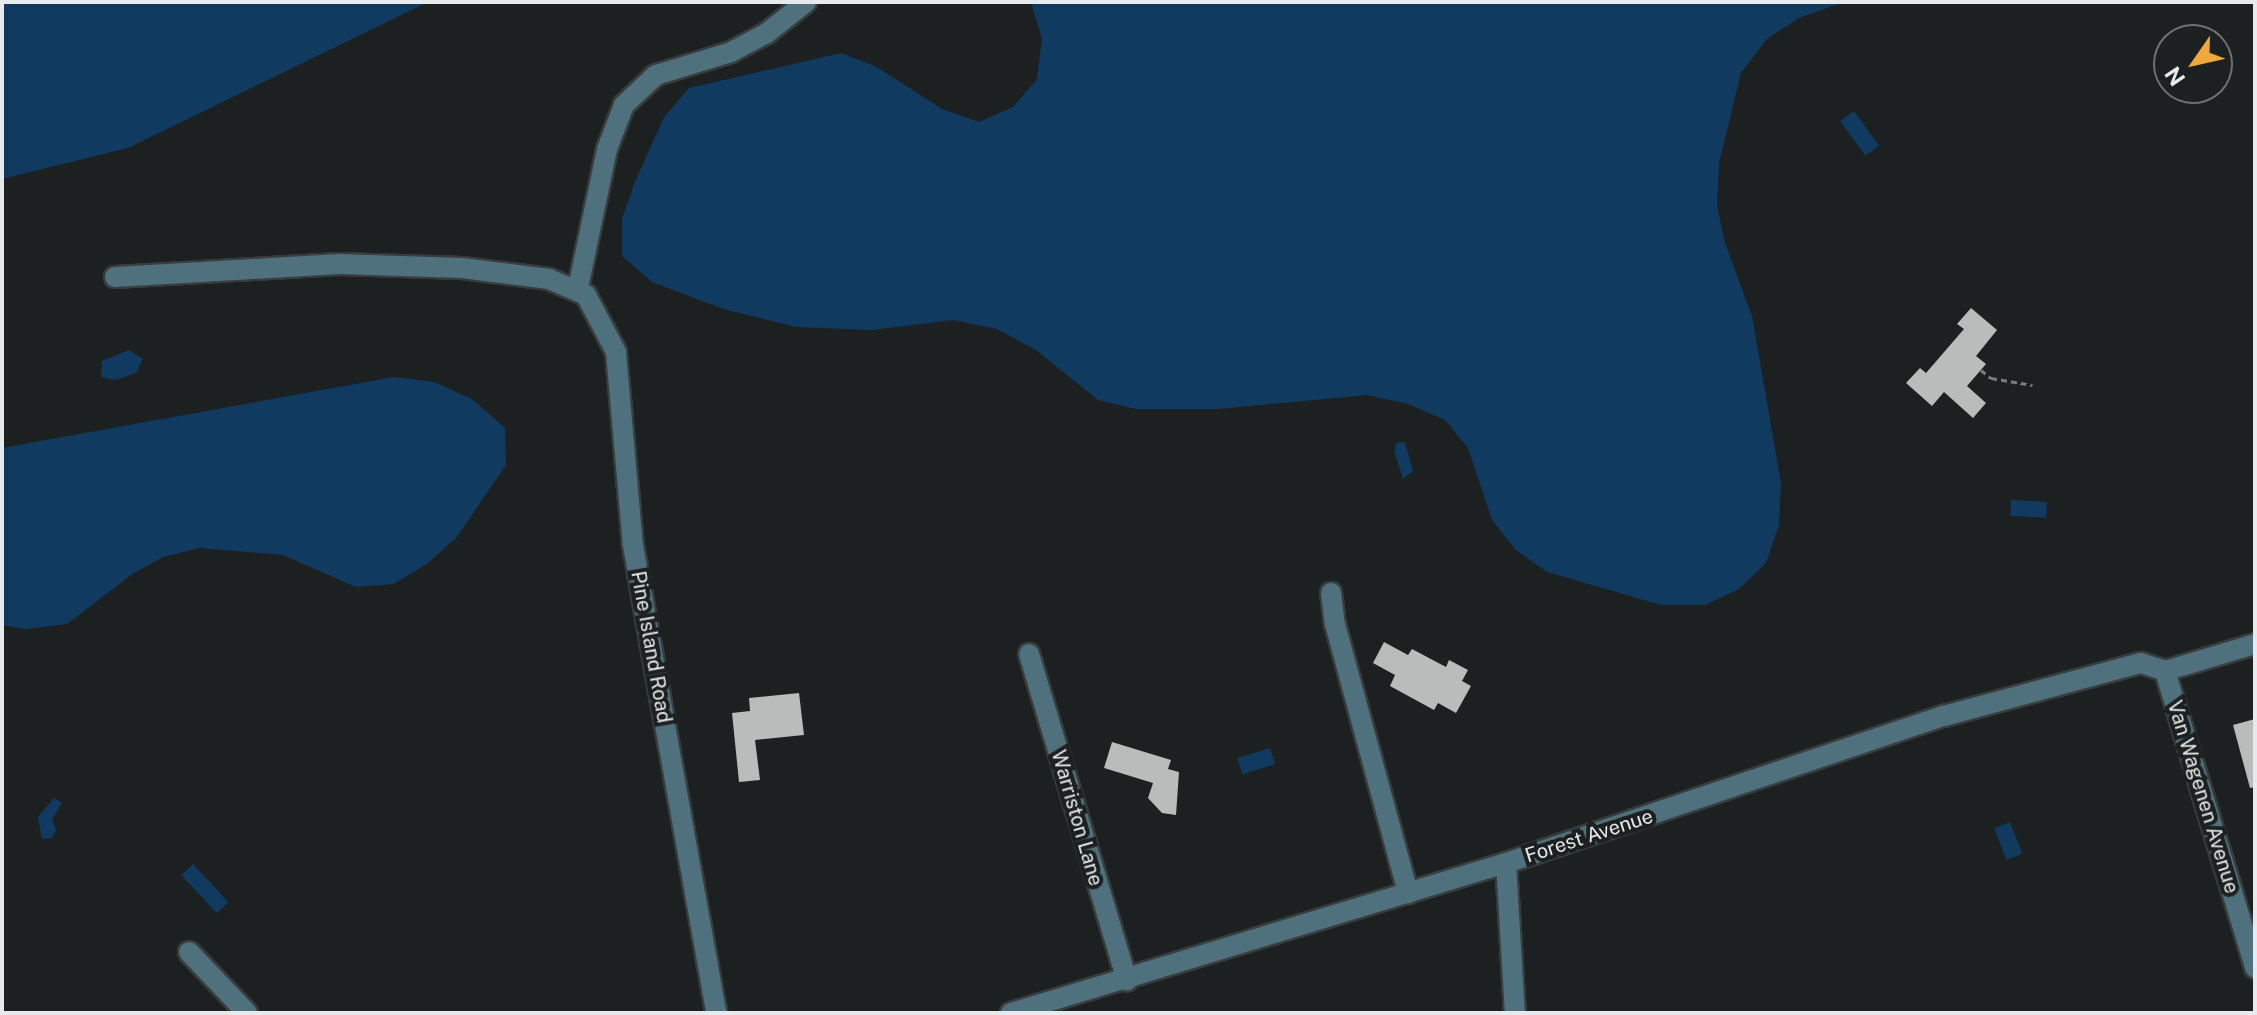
<!DOCTYPE html>
<style>
body{margin:0}
#map{position:relative;width:2257px;height:1015px;overflow:hidden;background:#1c2020;font-family:"Public Sans",sans-serif}
div>[style]{position:absolute}
.water>*{inset:0;background:#103a5f;transform-origin:0 0}
.building>*{inset:0;background:#b8bdbb}
.path>*{height:3px;margin-top:-1.5px;transform-origin:0;background:repeating-linear-gradient(90deg,#7a7d7d 0 6px,transparent 0 10px)}
.roads{filter:drop-shadow(2px 0 #383c3c) drop-shadow(-2px 0 #383c3c) drop-shadow(0 2px #383c3c) drop-shadow(0 -2px #383c3c)}
.minor>*{height:20px;margin:-10px;padding:0 10px;transform-origin:10px;border-radius:10px;background:#4f717e}
span{translate:-50% -50%;white-space:nowrap;text-align:center;line-height:1.15;-webkit-text-stroke:8px #1c2020;paint-order:stroke}
.street-label{font-size:20px;color:#e7eaea}
.frame{position:absolute;inset:0;border:4px solid #e7eaea;pointer-events:none}
.north{position:absolute;left:2153px;top:24px;width:80px;height:80px;box-sizing:border-box;background:#1c2020;border:2px solid #6d7171;border-radius:50%;rotate:236deg;font-size:22px;font-weight:700;line-height:32px;text-align:center;color:#e7eaea}
.north::after{content:'';display:block;margin:auto;width:28px;height:36px;background:#eea83c;clip-path:polygon(50% 0,100% 100%,50% 72%,0 100%)}
</style>
<div id="map">
<div class="water">
<div style="clip-path:polygon(2px 2px,428px 2px,128px 148px,2px 179px)"></div>
<div style="clip-path:polygon(1031px 2px,1844px 2px,1799px 18px,1767px 39px,1741px 73px,1719px 163px,1717px 205px,1725px 243px,1752px 316px,1781px 483px,1779px 525px,1766px 563px,1739px 589px,1705px 605px,1661px 605px,1547px 572px,1516px 550px,1492px 520px,1468px 448px,1445px 420px,1408px 404px,1367px 395px,1219px 409px,1136px 409px,1098px 400px,1036px 350px,997px 329px,953px 320px,872px 330px,796px 327px,723px 309px,652px 282px,622px 256px,622px 219px,634px 184px,664px 117px,689px 88px,841px 53px,877px 67px,942px 109px,979px 122px,1013px 107px,1037px 79px,1042px 39px)"></div>
<div style="left:1854px;top:111px;width:43px;height:17px;rotate:54deg"></div>
<div style="clip-path:polygon(129px 350px,143px 359px,136px 373px,116px 380px,101px 377px,102px 361px)"></div>
<div style="clip-path:polygon(394px 377px,434px 382px,472px 399px,505px 428px,506px 465px,457px 537px,428px 563px,394px 584px,356px 587px,283px 555px,200px 548px,163px 557px,131px 575px,67px 624px,26px 629px,2px 625px,2px 448px)"></div>
<div style="clip-path:polygon(1405px 442px,1413px 471px,1403px 479px,1394px 451px,1397px 443px)"></div>
<div style="left:2011px;top:500px;width:36px;height:16px;rotate:3deg"></div>
<div style="left:1270px;top:748px;width:17px;height:34px;rotate:73deg"></div>
<div style="clip-path:polygon(54px 798px,62px 803px,52px 819px,56px 830px,52px 838px,42px 839px,38px 817px)"></div>
<div style="left:2010px;top:822px;width:34px;height:17px;rotate:69deg"></div>
<div style="left:193px;top:864px;width:52px;height:16px;rotate:47deg"></div>
</div>
<div class="building">
<div style="clip-path:polygon(1971px 308px,1997px 330px,1976px 356px,1986px 364px,1967px 386px,1986px 403px,1973px 418px,1944px 392px,1932px 406px,1906px 383px,1920px 368px,1926px 373px,1964px 329px,1957px 324px)"></div>
<div style="clip-path:polygon(1384px 642px,1408px 655px,1412px 649px,1446px 667px,1449px 660px,1468px 670px,1462px 681px,1471px 686px,1456px 713px,1438px 703px,1434px 710px,1390px 686px,1395px 675px,1373px 663px)"></div>
<div style="clip-path:polygon(799px 693px,804px 735px,755px 740px,760px 780px,739px 782px,732px 713px,750px 711px,749px 698px)"></div>
<div style="clip-path:polygon(2255px 719px,2255px 787px,2250px 788px,2233px 725px)"></div>
<div style="clip-path:polygon(1112px 742px,1171px 760px,1168px 769px,1179px 772px,1176px 815px,1162px 813px,1148px 798px,1153px 783px,1104px 768px)"></div>
</div>
<div class="path">
<div style="left:1981px;top:370px;width:13px;rotate:39deg"></div>
<div style="left:1991px;top:378px;width:42px;rotate:9.7deg"></div>
</div>
<div class="roads">
<div class="minor">
<div style="left:115px;top:277px;width:225px;rotate:-3.3deg"></div>
<div style="left:340px;top:264px;width:122px;rotate:1.9deg"></div>
<div style="left:462px;top:268px;width:88px;rotate:7.2deg"></div>
<div style="left:549px;top:279px;width:40px;rotate:23.4deg"></div>
<div style="left:586px;top:295px;width:64px;rotate:62.2deg"></div>
<div style="left:616px;top:352px;width:194px;rotate:85deg"></div>
<div style="left:633px;top:545px;width:475px;rotate:79.9deg"></div>
<div style="left:578px;top:288px;width:142px;rotate:-78.2deg"></div>
<div style="left:607px;top:149px;width:47px;rotate:-68.9deg"></div>
<div style="left:624px;top:105px;width:44px;rotate:-43.2deg"></div>
<div style="left:656px;top:75px;width:78px;rotate:-17deg"></div>
<div style="left:731px;top:52px;width:41px;rotate:-27.8deg"></div>
<div style="left:767px;top:33px;width:50px;rotate:-38.5deg"></div>
<div style="left:1331px;top:593px;width:31px;rotate:83deg"></div>
<div style="left:1335px;top:624px;width:279px;rotate:74.8deg"></div>
<div style="left:1029px;top:654px;width:341px;rotate:73.3deg"></div>
<div style="left:2165px;top:671px;width:310px;rotate:73.1deg"></div>
<div style="left:2165px;top:671px;width:94px;rotate:-16.7deg"></div>
<div style="left:1506px;top:863px;width:150px;rotate:86.6deg"></div>
<div style="left:189px;top:952px;width:84px;rotate:46.4deg"></div>
<div style="left:1011px;top:1013px;width:517px;rotate:-16.86deg"></div>
<div style="left:1506px;top:863px;width:462px;rotate:-18.6deg"></div>
<div style="left:1944px;top:716px;width:204px;rotate:-15.1deg"></div>
<div style="left:2141px;top:663px;width:25px;rotate:18deg"></div>
</div>
</div>
<div class="street-label">
<span style="left:651px;top:647px;rotate:80deg">Pine Island Road</span>
<span style="left:2203px;top:797px;rotate:73deg">Van Wagenen Avenue</span>
<span style="left:1077px;top:818px;rotate:74deg">Warriston Lane</span>
<span style="left:1589px;top:836px;rotate:-18deg">Forest Avenue</span>
</div>
<div class="frame"></div>
<div class="north">N</div>
</div>
